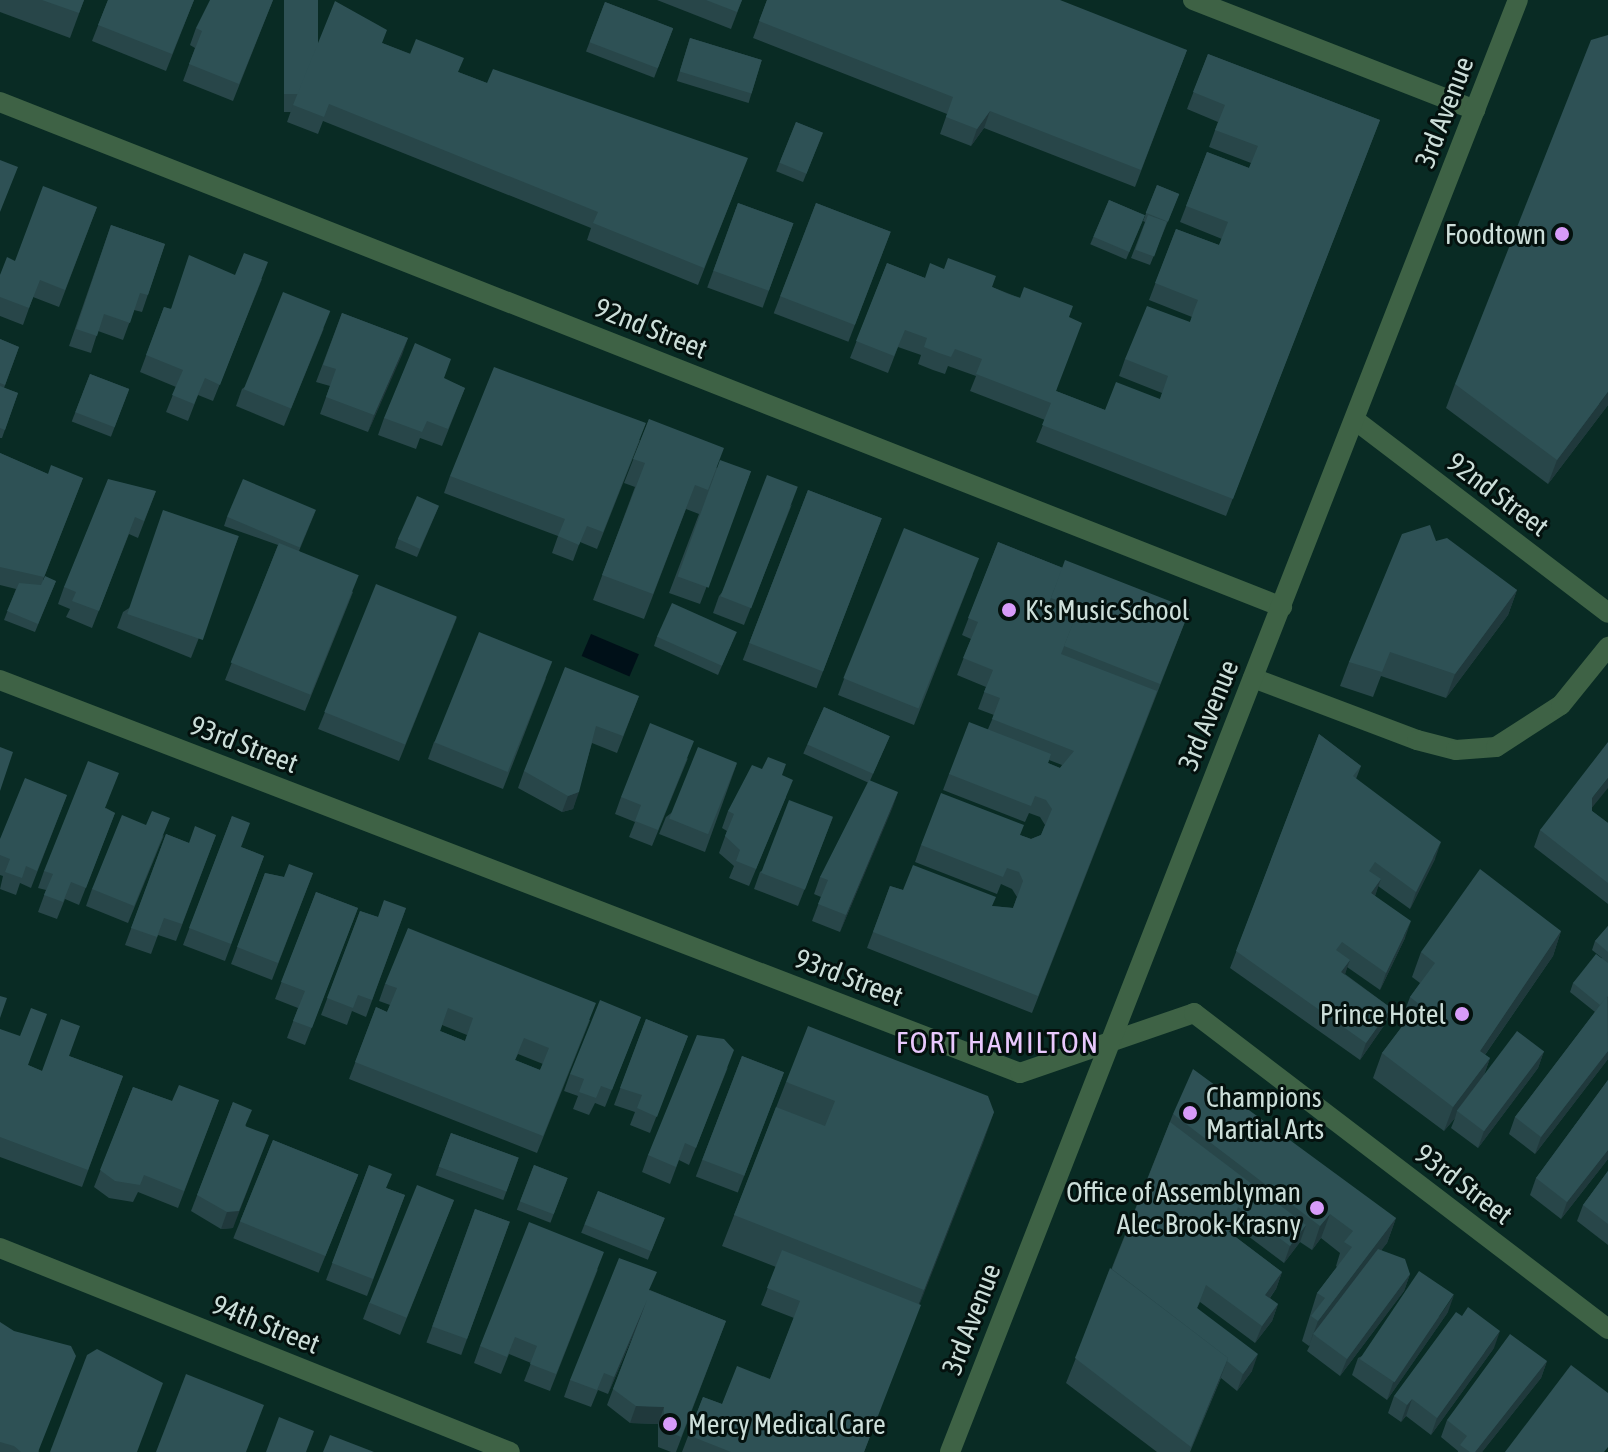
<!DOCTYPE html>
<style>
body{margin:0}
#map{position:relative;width:1608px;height:1452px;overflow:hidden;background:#092b24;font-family:"Asap Condensed",sans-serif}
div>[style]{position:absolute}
.water>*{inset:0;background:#001018;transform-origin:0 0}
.service>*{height:20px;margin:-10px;padding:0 10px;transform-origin:10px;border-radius:10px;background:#3e6245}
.minor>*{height:20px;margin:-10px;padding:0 10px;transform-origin:10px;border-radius:10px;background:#3e6245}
.tertiary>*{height:20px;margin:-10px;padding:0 10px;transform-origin:10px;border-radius:10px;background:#3e6245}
.wall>*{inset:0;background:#284649;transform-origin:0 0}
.shaded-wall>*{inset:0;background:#20393c}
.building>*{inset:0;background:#2e5155;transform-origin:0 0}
.dots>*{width:22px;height:22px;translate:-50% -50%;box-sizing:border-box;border:4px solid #04110e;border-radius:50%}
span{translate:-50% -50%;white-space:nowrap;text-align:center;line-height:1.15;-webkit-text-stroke:6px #04110e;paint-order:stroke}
.street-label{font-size:28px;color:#ccded9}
.poi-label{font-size:28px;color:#ccded9}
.right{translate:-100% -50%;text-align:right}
.left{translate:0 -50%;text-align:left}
.neighbourhood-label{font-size:30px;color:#e9c8fd;letter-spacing:2px}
</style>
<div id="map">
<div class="water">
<div style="left:591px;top:634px;width:52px;height:24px;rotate:23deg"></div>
</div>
<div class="service">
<div style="left:1253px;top:678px;width:175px;rotate:20.7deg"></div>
<div style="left:1417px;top:740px;width:40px;rotate:14.4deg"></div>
<div style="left:1456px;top:750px;width:40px;rotate:-4.3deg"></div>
<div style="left:1496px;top:747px;width:77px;rotate:-32.9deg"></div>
<div style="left:1561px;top:705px;width:75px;rotate:-51deg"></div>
</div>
<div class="minor">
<div style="left:1193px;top:0;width:303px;rotate:21.3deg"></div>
<div style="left:0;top:102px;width:1378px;rotate:21.5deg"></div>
<div style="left:1355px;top:420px;width:318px;rotate:37.3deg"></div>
<div style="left:0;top:680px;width:1093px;rotate:21.07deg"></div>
<div style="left:1020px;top:1073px;width:184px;rotate:-19deg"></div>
<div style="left:1194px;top:1013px;width:521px;rotate:37.35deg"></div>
<div style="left:0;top:1248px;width:549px;rotate:21.8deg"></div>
</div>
<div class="tertiary">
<div style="left:950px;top:1452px;width:1559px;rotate:-68.64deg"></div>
</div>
<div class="wall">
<div style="clip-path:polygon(0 0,84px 0,70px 38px,0 12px)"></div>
<div style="clip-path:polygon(108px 0,194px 0,166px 71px,92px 41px)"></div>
<div style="clip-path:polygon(273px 0,233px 101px,183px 81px,195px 48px,190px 45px,196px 28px)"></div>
<div style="left:284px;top:0;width:34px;height:112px"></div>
<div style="clip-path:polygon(657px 0,742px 0,731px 29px)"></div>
<div style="clip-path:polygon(767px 0,1187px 50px,1135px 187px,984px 128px,971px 146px,940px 134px,947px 114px,753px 38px)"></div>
<div style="left:605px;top:2px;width:73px;height:53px;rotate:21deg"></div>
<div style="left:690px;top:38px;width:75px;height:45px;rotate:17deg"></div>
<div style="clip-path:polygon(382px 43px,487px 83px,741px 175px,698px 285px,587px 240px,591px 228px,323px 121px,318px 134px,287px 122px,293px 105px)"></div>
<div style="clip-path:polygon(1208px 54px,1380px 120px,1226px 516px,1036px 442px,1045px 420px,970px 391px,976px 376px,948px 366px,945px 374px,933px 370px,918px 364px,921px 355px,898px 347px,888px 373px,850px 358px,887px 263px,925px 278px,992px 287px,1069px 317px,1056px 391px,1105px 410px,1160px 399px,1162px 393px,1119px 376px,1125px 359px,1190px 322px,1192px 317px,1149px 300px,1176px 229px,1219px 245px,1222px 239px,1180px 222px,1207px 152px,1249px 168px,1251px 163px,1209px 147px,1218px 122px,1187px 109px)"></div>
<div style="left:796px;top:122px;width:29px;height:53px;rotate:22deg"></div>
<div style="clip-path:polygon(1157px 185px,1179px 194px,1150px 265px,1131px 258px,1145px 222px,1143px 221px)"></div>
<div style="left:1109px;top:200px;width:39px;height:48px;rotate:23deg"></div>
<div style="left:738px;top:203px;width:59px;height:90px;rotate:20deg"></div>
<div style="left:816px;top:203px;width:80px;height:118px;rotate:21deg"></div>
<div style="clip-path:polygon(97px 207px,59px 307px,33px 297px,23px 325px,0 316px,0 275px,15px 261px)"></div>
<div style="clip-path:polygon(111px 225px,165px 244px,142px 312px,134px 310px,123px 340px,98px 331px,91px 353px,69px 346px)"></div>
<div style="clip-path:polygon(235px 275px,262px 279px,213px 401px,198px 395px,188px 421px,166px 412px,176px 387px,140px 372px,164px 307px,170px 309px)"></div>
<div style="clip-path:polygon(342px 313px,408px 338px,368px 432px,320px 414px,330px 386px,316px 382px)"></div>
<div style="clip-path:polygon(324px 328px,284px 426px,236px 406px,242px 389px)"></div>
<div style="clip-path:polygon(0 339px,19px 347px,4px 388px,18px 393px,2px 438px,0 438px)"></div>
<div style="left:90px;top:374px;width:42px;height:51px;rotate:21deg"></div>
<div style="clip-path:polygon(444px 379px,465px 388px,442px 446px,420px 438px,416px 449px,378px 435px,384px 418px)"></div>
<div style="clip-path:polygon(1455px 384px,1608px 405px,1548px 484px,1446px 408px)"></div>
<div style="clip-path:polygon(649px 419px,717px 468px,751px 471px,700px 604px,669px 593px,699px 514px,686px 509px,644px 619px,593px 600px,635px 487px,624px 483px)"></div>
<div style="clip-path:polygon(640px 440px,597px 549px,580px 542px,573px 561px,552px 553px,558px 536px,444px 493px,450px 476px)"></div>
<div style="clip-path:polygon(0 453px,48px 474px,83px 478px,43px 580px,56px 581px,35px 632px,4px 620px,16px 589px,0 585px)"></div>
<div style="left:808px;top:490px;width:79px;height:182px;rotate:21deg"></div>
<div style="clip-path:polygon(156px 491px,138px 538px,129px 534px,92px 628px,66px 617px,70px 609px,58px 604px,64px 587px)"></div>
<div style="clip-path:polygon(792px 504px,744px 625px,713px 613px,719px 596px)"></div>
<div style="clip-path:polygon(439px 506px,417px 557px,395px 548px,398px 539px)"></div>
<div style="clip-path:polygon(316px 510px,299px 551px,353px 592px,305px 711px,225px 680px,278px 545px,224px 526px,227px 517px)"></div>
<div style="clip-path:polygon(239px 536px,191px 658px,117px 628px,123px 612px)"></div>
<div style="clip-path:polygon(1436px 541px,1517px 590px,1508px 615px,1446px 698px,1381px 676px,1373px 697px,1340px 686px,1349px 662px)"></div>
<div style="clip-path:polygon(evenodd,998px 542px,1063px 568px,1190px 609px,1032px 1013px,867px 948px,890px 886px,903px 890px,992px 906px,1013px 908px,1017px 897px,1012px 889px,1001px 884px,997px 894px,915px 862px,921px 845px,1020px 835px,1031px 839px,1041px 835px,1045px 825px,1040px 817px,1029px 813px,1025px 822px,943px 790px,949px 774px,988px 729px,994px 715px,978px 709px,986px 687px,957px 675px,971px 639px,962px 635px,998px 542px,1049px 760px,1062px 765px,1060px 768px,1048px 763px,1049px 760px)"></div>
<div style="clip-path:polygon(973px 574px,914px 725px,838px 695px,844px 679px)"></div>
<div style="clip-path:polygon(457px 617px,399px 761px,318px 729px,325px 712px)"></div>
<div style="clip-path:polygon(657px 637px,733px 640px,718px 675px,654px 646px)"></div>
<div style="clip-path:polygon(546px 678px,503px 789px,428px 759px,434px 742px)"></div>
<div style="clip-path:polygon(639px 696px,617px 753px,592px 743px,573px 809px,562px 812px,518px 788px,524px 771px)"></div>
<div style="left:824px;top:707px;width:72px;height:51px;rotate:24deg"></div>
<div style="clip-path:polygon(1319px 734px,1361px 766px,1356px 779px,1435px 859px,1410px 909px,1378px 886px,1375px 896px,1405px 938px,1380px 990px,1347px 967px,1345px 974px,1391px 1008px,1385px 1024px,1360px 1060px,1230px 968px)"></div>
<div style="clip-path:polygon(688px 758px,652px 846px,629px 837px,635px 822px,615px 814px,621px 797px)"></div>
<div style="clip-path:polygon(737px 763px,705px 852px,659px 834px,666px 817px)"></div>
<div style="clip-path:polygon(762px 769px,786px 797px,749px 886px,729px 878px,734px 866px,719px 853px,727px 831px,722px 828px,728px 811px)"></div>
<div style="clip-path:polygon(1607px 788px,1592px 807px,1592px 811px,1608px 823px,1608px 904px,1534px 847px,1540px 830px)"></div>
<div style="clip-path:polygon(898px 792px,840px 932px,812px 921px,821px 897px,814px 894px,820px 877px)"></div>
<div style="clip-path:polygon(67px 795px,31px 888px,20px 883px,16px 895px,0 889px,3px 876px,0 875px,0 839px)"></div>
<div style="clip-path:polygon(106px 808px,115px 813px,79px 905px,65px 899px,57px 919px,38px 912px,46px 890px,38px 888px,44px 871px)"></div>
<div style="clip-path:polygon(232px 816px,241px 847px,264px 856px,225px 961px,183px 945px)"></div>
<div style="clip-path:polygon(833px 817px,798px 906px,754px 889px,760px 872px)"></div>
<div style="clip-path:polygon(166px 834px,189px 843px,216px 835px,176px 941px,158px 935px,151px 954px,125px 945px)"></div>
<div style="clip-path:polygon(164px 835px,128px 923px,86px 906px,92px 889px)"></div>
<div style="clip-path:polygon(265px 873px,284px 877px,313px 873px,272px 980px,231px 964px)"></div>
<div style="clip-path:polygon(316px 892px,358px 908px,305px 1045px,287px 1038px,298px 1008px,275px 999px)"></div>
<div style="clip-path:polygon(406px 908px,366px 1017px,352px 1011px,347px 1025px,321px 1015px,360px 911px,378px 917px)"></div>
<div style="clip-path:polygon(1608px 926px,1608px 1059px,1535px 1154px,1509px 1134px,1515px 1117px,1595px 1012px,1570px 992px,1573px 983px,1602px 958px,1592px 950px,1595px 941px)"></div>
<div style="clip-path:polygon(1561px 931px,1553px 956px,1485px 1055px,1490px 1058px,1484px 1075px,1544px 1051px,1538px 1068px,1478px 1148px,1451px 1128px,1455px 1118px,1444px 1131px,1373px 1078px,1382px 1053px,1404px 1024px,1401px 1021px,1410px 997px,1420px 983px,1412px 977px,1421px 952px)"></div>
<div style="clip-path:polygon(evenodd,385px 984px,590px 1020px,537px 1153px,349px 1079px,376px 1007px,387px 1012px,390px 1005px,379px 1001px,385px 984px,442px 1025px,467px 1035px,465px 1041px,440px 1031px,442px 1025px,385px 984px,518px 1054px,543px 1064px,540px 1070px,515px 1060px,518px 1054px)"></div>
<div style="clip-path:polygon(641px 1017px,605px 1107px,595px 1103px,589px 1115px,573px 1109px,578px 1096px,564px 1091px,570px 1074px)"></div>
<div style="clip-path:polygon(646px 1019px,688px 1036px,650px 1133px,630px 1125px,635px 1112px,614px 1105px)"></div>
<div style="clip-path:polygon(0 1029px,28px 1065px,42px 1071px,69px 1056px,123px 1076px,82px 1187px,0 1157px)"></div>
<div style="left:742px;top:1056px;width:45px;height:129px;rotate:21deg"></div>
<div style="clip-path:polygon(728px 1067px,689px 1165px,679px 1160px,670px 1184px,642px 1172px,648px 1155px)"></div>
<div style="clip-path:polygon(1608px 1080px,1608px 1159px,1561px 1219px,1530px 1195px,1536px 1178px)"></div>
<div style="clip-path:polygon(786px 1082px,994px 1112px,919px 1304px,864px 1452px,682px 1452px,703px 1397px,722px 1404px,770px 1379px,794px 1318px,761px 1305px,776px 1267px,722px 1246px)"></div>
<div style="clip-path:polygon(133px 1087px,172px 1101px,219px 1100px,178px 1208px,138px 1192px,133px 1202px,109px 1198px,94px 1187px)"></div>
<div style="clip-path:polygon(233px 1102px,246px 1126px,233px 1228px,221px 1229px,191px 1211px)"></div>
<div style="clip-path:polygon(1173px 1114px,1396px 1218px,1387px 1243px,1381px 1250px,1410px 1274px,1404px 1291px,1340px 1376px,1307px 1351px,1310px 1345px,1309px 1346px,1302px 1341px,1317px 1293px,1337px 1267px,1336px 1266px,1340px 1253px,1321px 1238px,1312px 1250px,1300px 1242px,1284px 1263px,1232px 1224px,1229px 1232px,1282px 1272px,1276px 1289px,1270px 1298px,1278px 1304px,1272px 1321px,1255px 1343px,1200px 1302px,1197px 1308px,1252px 1371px,1237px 1391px,1221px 1378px,1190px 1452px,1157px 1452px,1066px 1383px)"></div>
<div style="left:451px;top:1133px;width:72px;height:45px;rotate:20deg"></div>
<div style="left:273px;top:1140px;width:92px;height:106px;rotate:22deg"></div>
<div style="clip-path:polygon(369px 1165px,386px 1188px,405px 1195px,367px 1296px,326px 1280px)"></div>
<div style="left:534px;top:1165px;width:36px;height:48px;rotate:21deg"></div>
<div style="clip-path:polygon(1608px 1171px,1608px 1245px,1577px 1221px,1583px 1205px)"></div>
<div style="left:598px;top:1191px;width:72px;height:45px;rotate:22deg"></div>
<div style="clip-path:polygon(454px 1200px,400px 1335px,363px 1319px,369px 1303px)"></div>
<div style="left:475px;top:1209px;width:37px;height:142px;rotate:20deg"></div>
<div style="clip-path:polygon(598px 1269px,550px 1391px,524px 1381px,531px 1363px,509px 1354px,501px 1374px,474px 1363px,480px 1346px)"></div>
<div style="clip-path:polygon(650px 1290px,726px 1321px,676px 1452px,671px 1452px,658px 1447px,658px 1424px,630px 1423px,607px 1405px,637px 1326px,608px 1394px,598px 1390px,591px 1407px,564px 1397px,570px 1380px)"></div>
<div style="clip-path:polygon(1448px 1312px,1387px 1400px,1352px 1375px,1358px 1358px)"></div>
<div style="clip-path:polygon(0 1322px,39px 1452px,0 1452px)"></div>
<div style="clip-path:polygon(1494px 1348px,1431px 1435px,1406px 1416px,1401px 1422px,1388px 1413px,1394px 1396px)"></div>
<div style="clip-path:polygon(1547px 1361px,1541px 1378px,1482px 1452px,1458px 1452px,1458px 1451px,1441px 1437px,1447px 1420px)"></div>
</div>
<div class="shaded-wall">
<div style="clip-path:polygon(990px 111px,984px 128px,971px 146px,977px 129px)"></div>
<div style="clip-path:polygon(408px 338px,402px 355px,368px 432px,374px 415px)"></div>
<div style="clip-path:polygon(1608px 392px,1608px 405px,1548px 484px,1557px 460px)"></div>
<div style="clip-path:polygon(1517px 590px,1508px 615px,1446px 698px,1455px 674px)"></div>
<div style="clip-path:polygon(1608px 778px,1608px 788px,1586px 815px,1592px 798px)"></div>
<div style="clip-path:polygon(579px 792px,573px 809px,562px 812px,568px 796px)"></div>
<div style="clip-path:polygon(898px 792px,892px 809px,840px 932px,846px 915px)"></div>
<div style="clip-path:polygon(1441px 842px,1435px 859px,1410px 909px,1416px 892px)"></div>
<div style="clip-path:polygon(1381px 879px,1375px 896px,1371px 893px)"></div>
<div style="clip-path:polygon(1411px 921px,1405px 938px,1380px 990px,1386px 973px)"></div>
<div style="clip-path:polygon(1561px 931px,1553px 956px,1471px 1075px,1480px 1051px)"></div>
<div style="clip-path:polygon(1350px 960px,1344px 977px,1341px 972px)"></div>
<div style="clip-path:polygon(1391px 1008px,1385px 1024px,1360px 1060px,1366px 1043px)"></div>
<div style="clip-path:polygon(1544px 1051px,1538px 1068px,1478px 1148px,1484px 1131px)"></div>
<div style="clip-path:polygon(1608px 1051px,1608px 1059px,1535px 1154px,1541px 1137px)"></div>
<div style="clip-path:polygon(1490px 1058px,1481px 1083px,1457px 1111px,1455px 1118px,1444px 1131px,1453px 1107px)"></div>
<div style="clip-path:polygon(994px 1112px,983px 1143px,913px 1321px,924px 1290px)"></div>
<div style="clip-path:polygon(269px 1135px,233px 1228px,221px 1229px,227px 1212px)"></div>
<div style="clip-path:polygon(1608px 1150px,1608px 1159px,1561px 1219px,1567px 1202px)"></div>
<div style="clip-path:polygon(1330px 1214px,1321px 1238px,1312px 1250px,1320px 1226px)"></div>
<div style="clip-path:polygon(1396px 1218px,1387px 1243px,1316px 1336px,1313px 1334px,1309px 1346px,1318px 1321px)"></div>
<div style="clip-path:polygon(1306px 1225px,1300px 1242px,1284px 1263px,1290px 1246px)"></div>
<div style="clip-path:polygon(1282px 1272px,1276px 1289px,1259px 1312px,1265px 1295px)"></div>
<div style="clip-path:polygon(1410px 1274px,1404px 1291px,1340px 1376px,1347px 1359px)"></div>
<div style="clip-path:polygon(1454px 1295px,1448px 1312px,1387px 1400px,1393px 1383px)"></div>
<div style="clip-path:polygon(647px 1300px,641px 1317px,608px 1394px,614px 1377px)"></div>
<div style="clip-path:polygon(1278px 1304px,1272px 1321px,1255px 1343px,1262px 1326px)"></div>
<div style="clip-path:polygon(1500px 1331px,1494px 1348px,1431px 1435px,1437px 1418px)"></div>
<div style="clip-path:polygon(1258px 1354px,1252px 1371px,1237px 1391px,1243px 1374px)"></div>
<div style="clip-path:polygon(1228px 1358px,1219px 1382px,1189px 1452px)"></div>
<div style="clip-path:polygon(1547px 1361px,1541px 1378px,1482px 1452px,1475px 1452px)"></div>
<div style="clip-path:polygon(1412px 1399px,1406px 1416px,1401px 1422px,1407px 1405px)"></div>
<div style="clip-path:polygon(636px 1406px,664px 1407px,658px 1424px,630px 1423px)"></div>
</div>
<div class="building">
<div style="clip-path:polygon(42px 0,84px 0,79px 13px)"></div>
<div style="clip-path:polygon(108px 0,194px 0,172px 54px,98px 25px)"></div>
<div style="clip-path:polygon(210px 0,273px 0,239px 84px,189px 64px,202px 31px,196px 28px)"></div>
<div style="left:284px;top:0;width:34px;height:94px"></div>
<div style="clip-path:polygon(706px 0,742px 0,737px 12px)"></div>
<div style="clip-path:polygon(767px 0,1060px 0,1187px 50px,1141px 170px,990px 111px,977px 129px,946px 117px,953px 97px,759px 21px)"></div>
<div style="clip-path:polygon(335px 1px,387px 30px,382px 43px,410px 54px,416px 39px,464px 58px,458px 72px,487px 83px,493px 69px,748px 158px,704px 268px,593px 223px,598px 212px,329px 104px,324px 117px,293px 105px)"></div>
<div style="left:605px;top:2px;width:73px;height:43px;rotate:21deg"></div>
<div style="clip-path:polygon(1608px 35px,1608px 392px,1557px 460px,1455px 384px,1591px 40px)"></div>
<div style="left:690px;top:38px;width:75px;height:35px;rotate:17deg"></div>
<div style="clip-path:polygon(1208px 54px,1380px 120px,1233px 499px,1042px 425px,1051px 403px,976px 374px,982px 359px,955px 349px,951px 357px,939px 353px,924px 347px,927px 338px,905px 330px,894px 356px,856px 341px,887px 263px,925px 278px,930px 263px,944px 269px,948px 258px,996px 276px,992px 287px,1008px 294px,1020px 298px,1024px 287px,1073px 306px,1069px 317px,1082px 323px,1056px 391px,1105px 410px,1116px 382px,1160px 399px,1168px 376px,1125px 359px,1147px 306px,1190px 322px,1194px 310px,1198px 300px,1155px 283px,1176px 229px,1219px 245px,1228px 222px,1186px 206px,1207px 152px,1249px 168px,1258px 146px,1215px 130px,1225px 105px,1193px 92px)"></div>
<div style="left:796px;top:122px;width:29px;height:44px;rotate:22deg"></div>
<div style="clip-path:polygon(0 160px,18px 167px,0 212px)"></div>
<div style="left:1157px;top:185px;width:24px;height:30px;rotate:22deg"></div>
<div style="clip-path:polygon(43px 186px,97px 207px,65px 290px,40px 280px,29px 308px,0 297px,0 275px,7px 257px,15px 261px)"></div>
<div style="left:1109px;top:200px;width:39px;height:40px;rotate:23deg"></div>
<div style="left:738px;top:203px;width:59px;height:72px;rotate:20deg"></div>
<div style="left:816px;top:203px;width:80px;height:100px;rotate:21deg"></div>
<div style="left:1148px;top:215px;width:20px;height:37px;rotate:20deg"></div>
<div style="clip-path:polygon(111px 225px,165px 244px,148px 295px,140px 293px,130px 323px,104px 314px,97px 336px,76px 329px)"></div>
<div style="clip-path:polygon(244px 253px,268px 262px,220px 385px,205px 378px,194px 404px,172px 395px,183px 370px,146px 355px,164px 307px,171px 309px,189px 255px,235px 275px)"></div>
<div style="left:283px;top:292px;width:51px;height:105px;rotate:22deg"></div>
<div style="clip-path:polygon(342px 313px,408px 338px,374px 415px,326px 397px,336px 369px,323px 365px)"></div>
<div style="clip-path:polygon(0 339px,19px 347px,5px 385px,0 383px)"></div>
<div style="clip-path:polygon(415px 343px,451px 359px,444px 378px,465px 388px,448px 429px,427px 421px,422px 432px,384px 418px)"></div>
<div style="clip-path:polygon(494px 367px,646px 423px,603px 532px,587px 526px,579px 545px,558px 536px,565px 519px,450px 476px)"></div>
<div style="left:90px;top:374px;width:42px;height:41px;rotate:21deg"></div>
<div style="clip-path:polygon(0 386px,18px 393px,5px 430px,0 428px)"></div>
<div style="clip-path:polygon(649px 419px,724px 448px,708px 490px,695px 485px,653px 594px,602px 575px,645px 463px,633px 459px)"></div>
<div style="clip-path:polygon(0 453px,48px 474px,51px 465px,83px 478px,44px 577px,0 567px)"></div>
<div style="left:720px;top:460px;width:33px;height:124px;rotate:20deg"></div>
<div style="left:767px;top:475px;width:33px;height:130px;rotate:21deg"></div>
<div style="clip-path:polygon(108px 479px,156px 491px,144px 521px,135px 517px,99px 611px,72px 601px,76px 592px,64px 587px)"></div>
<div style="left:243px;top:479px;width:79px;height:41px;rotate:23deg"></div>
<div style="left:808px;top:490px;width:79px;height:164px;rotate:21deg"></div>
<div style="left:417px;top:496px;width:24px;height:47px;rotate:24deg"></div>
<div style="left:163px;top:510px;width:80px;height:110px;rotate:19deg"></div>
<div style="clip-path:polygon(1430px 525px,1436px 541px,1447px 538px,1517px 590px,1455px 674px,1390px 652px,1382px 672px,1349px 662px,1402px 534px)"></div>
<div style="left:904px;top:528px;width:81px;height:162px;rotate:22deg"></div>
<div style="clip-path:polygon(998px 542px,1063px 568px,1048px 605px,1076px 616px,1061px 654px,1157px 691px,1038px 996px,873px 932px,890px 886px,903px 890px,913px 865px,996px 897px,992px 906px,1013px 908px,1023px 881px,1019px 872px,1007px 868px,1003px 877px,921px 845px,941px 793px,1024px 825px,1020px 835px,1031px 839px,1041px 835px,1052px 809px,1046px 800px,1035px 796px,1031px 806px,949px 774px,969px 722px,1051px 754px,1048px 763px,1060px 768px,1074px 751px,992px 719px,1000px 698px,984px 692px,993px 670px,963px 658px,978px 622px,968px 618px)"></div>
<div style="left:279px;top:543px;width:86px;height:129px;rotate:22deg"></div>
<div style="clip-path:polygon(1065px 560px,1190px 609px,1160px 684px,1064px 646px,1079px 608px,1051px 598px)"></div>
<div style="clip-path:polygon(45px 576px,56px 581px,38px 624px,7px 611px,19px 583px,41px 585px)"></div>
<div style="left:376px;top:584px;width:87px;height:138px;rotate:22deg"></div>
<div style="left:672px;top:603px;width:71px;height:37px;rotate:24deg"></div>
<div style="left:479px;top:632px;width:79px;height:119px;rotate:22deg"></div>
<div style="clip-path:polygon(565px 667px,639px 696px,623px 736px,596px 726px,579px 792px,568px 796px,524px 771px)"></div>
<div style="left:824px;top:707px;width:72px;height:41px;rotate:24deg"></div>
<div style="clip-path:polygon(650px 723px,694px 741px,658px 830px,635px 821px,641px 805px,621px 797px)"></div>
<div style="clip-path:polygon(1319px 734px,1361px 766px,1353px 776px,1441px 842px,1416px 892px,1375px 862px,1369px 871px,1381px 879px,1371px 893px,1411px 921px,1386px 973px,1342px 942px,1336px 950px,1350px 960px,1341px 972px,1391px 1008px,1366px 1043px,1236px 951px)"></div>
<div style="clip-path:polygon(1608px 742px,1608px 778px,1592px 798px,1592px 811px,1608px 823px,1608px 883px,1540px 830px)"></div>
<div style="clip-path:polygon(0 747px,13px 752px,0 791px)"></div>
<div style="left:698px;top:747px;width:42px;height:77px;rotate:22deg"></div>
<div style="clip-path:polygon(768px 757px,786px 764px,782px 775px,793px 780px,756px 869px,736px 861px,740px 850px,725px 836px,734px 814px,728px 811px,752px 765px,762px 769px)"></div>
<div style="clip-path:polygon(88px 761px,119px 773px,105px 808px,115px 813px,86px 888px,71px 882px,63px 902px,44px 895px,53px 874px,44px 871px)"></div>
<div style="clip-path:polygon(25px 778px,67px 795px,37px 871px,26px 866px,22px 878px,5px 872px,10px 859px,0 855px,0 839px)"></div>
<div style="clip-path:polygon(869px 780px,898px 792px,846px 915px,818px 904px,828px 880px,820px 877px)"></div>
<div style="left:789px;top:800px;width:47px;height:78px;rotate:21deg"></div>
<div style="clip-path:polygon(152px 811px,170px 818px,134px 906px,92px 889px,122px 815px,146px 825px)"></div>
<div style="clip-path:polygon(232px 816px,250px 823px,241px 847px,264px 856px,231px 944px,189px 928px)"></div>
<div style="clip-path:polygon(195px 826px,216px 835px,182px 924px,164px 918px,157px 937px,131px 928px,166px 834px,189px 843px)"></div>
<div style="clip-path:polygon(289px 864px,313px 873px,278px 963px,237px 947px,265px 873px,284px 877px)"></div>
<div style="clip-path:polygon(1480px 869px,1561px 931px,1480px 1051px,1490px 1058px,1453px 1107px,1382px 1053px,1419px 1004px,1410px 997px,1435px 963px,1421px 952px)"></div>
<div style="clip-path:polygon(316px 892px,358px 908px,312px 1028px,293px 1021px,305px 991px,281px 982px)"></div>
<div style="clip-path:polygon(384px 900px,406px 908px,372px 1000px,358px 995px,353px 1008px,327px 998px,360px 911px,378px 917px)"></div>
<div style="clip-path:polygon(1608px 926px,1608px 952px,1595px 941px)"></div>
<div style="clip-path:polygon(evenodd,408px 928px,596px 1003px,543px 1136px,355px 1062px,376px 1007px,387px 1012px,397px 988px,385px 984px,408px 928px,448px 1008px,473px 1018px,465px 1041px,440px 1031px,448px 1008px,408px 928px,524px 1038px,549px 1048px,540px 1070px,515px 1060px,524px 1038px)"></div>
<div style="clip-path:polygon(1596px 954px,1608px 963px,1608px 996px,1600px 1005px,1573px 983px)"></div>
<div style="clip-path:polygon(0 996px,7px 998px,0 1018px)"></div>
<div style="clip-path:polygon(1607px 996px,1608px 1051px,1541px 1137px,1515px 1117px)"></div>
<div style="clip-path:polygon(600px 1000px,641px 1017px,612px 1090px,601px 1086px,596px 1098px,579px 1092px,584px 1079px,570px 1074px)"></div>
<div style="clip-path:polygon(31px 1008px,47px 1014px,28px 1065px,42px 1071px,61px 1019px,80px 1026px,69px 1056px,123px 1076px,88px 1170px,0 1137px,0 1029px,20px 1036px)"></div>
<div style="clip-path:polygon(646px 1019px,688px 1036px,657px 1117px,637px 1108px,642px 1095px,620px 1088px)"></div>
<div style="clip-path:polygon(808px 1026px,988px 1096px,994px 1112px,924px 1290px,734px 1215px,776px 1107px,825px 1126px,835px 1101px,786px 1082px)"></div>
<div style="left:1517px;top:1031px;width:34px;height:100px;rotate:37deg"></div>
<div style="clip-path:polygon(697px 1035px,724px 1039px,734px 1050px,696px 1148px,685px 1143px,676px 1167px,648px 1155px)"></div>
<div style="left:742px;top:1056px;width:45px;height:111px;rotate:21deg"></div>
<div style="clip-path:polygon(1193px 1069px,1396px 1218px,1318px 1321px,1311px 1316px,1325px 1298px,1317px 1293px,1352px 1247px,1344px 1242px,1353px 1231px,1330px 1214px,1320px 1226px,1173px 1114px)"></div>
<div style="clip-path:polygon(1608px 1080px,1608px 1150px,1567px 1202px,1536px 1178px)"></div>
<div style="clip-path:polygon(179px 1085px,219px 1100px,184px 1191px,144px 1175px,140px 1185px,115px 1181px,100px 1170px,133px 1087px,172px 1101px)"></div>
<div style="clip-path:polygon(233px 1102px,252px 1110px,245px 1126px,269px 1135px,239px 1211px,227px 1212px,197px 1195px)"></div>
<div style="clip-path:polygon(1170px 1122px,1306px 1225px,1290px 1246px,1238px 1207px,1229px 1232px,1282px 1272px,1265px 1295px,1278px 1304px,1262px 1326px,1206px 1285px,1197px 1308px,1258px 1354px,1243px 1374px,1227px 1361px,1228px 1358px,1112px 1269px)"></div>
<div style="left:451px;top:1133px;width:72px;height:36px;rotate:20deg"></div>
<div style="left:273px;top:1140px;width:92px;height:88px;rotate:22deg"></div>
<div style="clip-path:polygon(369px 1165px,392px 1174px,386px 1188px,405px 1195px,373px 1279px,332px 1263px)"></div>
<div style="left:534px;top:1165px;width:36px;height:39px;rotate:21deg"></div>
<div style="clip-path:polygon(1608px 1171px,1608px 1224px,1583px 1205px)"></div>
<div style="left:417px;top:1185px;width:40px;height:127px;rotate:22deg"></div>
<div style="left:598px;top:1191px;width:72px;height:36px;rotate:22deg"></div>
<div style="left:475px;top:1209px;width:37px;height:125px;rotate:20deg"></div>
<div style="clip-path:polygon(529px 1222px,604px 1252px,556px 1374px,530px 1364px,537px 1346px,515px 1337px,507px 1357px,480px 1346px)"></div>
<div style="clip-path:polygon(1378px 1249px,1405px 1259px,1410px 1274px,1347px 1359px,1313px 1334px)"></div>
<div style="clip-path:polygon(782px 1250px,921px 1305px,864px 1452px,731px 1452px,688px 1435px,703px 1397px,722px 1404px,737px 1366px,770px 1379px,800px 1301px,767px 1288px)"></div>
<div style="clip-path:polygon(619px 1258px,657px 1272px,649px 1290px,726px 1321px,681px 1437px,664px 1430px,664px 1407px,636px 1406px,613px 1389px,647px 1300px,614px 1377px,604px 1373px,597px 1390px,570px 1380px)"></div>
<div style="clip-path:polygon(1110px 1268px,1228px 1358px,1191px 1447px,1075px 1358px)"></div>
<div style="left:1419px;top:1271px;width:42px;height:106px;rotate:34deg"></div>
<div style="clip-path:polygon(1468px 1307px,1500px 1331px,1437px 1418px,1412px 1399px,1407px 1405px,1394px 1396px,1456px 1312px,1462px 1316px)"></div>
<div style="clip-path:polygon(0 1322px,14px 1331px,71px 1346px,76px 1356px,38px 1452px,21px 1452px,14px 1446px,0 1442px)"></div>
<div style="clip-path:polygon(1510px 1334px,1547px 1361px,1475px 1452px,1470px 1452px,1460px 1445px,1467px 1436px,1447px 1420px)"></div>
<div style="clip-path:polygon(97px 1349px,163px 1383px,137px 1452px,50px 1452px,87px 1355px)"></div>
<div style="clip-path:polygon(1571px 1365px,1608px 1393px,1608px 1447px,1604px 1452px,1505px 1452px)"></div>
<div style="clip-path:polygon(186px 1374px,264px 1405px,246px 1452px,156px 1452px)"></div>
<div style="clip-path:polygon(279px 1417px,314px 1431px,306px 1452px,266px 1452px)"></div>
<div style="clip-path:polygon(330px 1435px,374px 1452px,323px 1452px)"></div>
</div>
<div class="dots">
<div style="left:1562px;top:234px;background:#d79bf9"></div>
<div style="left:1009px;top:610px;background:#d79bf9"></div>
<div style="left:1462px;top:1014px;background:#d79bf9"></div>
<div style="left:1190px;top:1113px;background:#d79bf9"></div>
<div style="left:1317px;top:1208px;background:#d79bf9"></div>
<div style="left:670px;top:1424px;background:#d79bf9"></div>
</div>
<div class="street-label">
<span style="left:1444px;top:112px;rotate:-69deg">3rd Avenue</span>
<span style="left:651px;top:328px;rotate:22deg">92nd Street</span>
<span style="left:1498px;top:494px;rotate:37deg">92nd Street</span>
<span style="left:1208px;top:715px;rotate:-68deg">3rd Avenue</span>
<span style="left:244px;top:744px;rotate:21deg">93rd Street</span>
<span style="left:849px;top:977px;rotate:21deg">93rd Street</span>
<span style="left:1464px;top:1184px;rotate:37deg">93rd Street</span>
<span style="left:971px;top:1319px;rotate:-69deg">3rd Avenue</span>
<span style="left:266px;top:1324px;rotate:22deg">94th Street</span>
</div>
<div class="poi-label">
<span class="right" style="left:1546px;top:234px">Foodtown</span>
<span class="left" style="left:1025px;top:610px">K's Music School</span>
<span class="right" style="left:1446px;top:1014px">Prince Hotel</span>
<span class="left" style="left:1206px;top:1113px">Champions<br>Martial Arts</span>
<span class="right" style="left:1301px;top:1208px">Office of Assemblyman<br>Alec Brook-Krasny</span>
<span class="left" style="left:688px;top:1424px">Mercy Medical Care</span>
</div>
<div class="neighbourhood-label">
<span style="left:998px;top:1042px">FORT HAMILTON</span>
</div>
</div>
